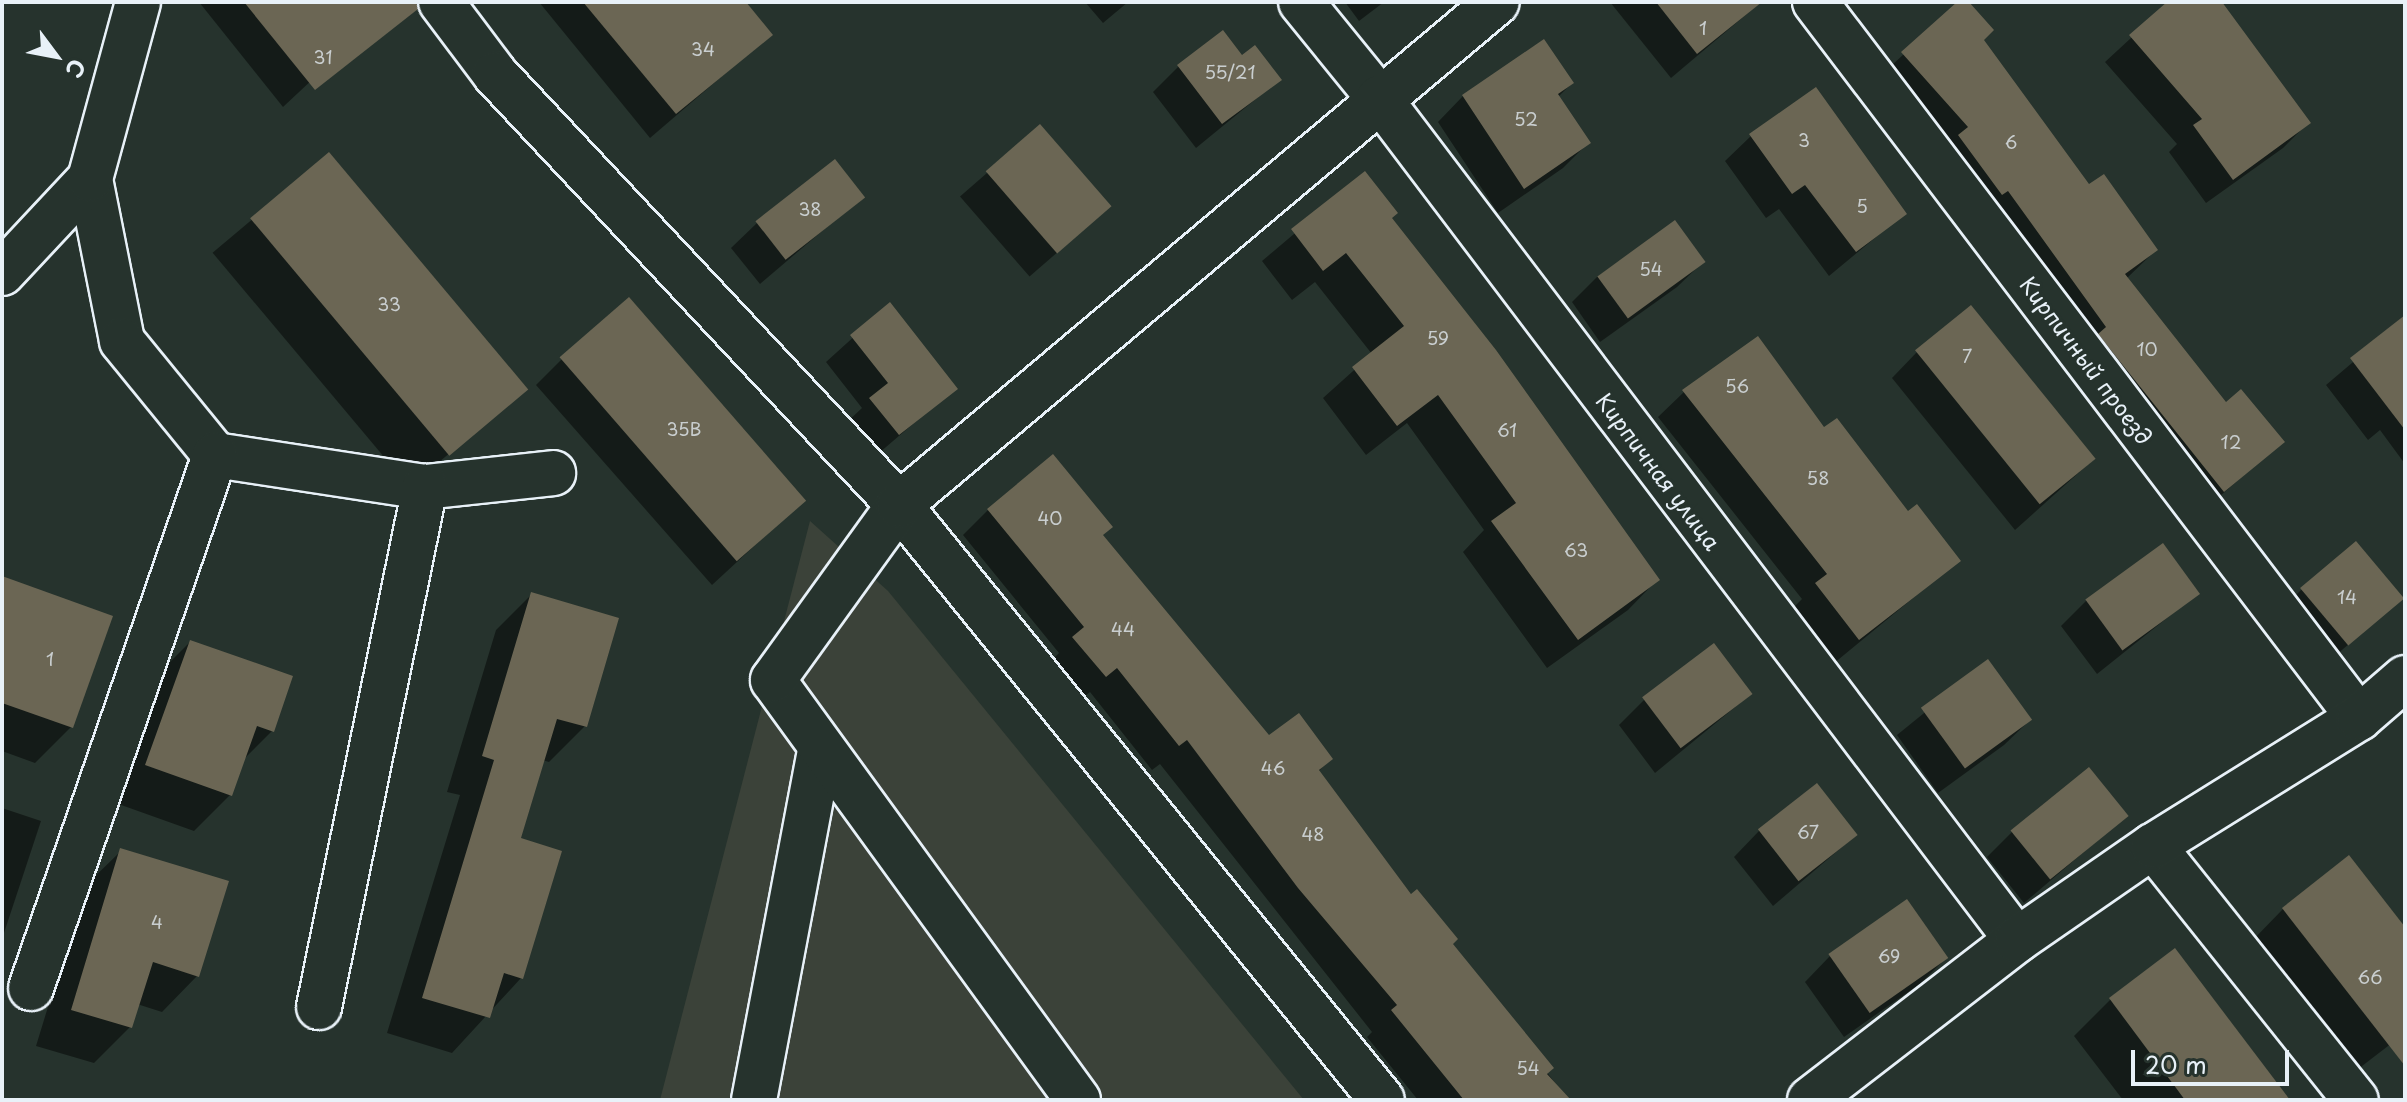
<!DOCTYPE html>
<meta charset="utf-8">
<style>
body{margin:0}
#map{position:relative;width:2407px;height:1102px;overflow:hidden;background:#26332d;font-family:"Playpen Sans",sans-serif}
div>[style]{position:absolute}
.built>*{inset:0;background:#3b4239}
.shadow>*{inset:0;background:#0007;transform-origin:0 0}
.building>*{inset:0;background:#6b6654;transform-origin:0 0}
.roads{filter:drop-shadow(2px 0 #e8f1f8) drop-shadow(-2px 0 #e8f1f8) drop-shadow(0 2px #e8f1f8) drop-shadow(0 -2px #e8f1f8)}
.minor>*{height:44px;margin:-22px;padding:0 22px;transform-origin:22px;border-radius:22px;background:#26332d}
span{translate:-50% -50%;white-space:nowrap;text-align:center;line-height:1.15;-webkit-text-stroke:6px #26332d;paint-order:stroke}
.number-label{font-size:18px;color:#c9cecf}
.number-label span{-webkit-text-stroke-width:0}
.street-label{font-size:22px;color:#e8f1f8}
.frame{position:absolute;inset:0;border:4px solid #e8f1f8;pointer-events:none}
.north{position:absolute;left:16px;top:16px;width:80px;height:80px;-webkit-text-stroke:6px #26332d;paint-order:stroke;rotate:122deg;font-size:22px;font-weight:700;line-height:32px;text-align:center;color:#e8f1f8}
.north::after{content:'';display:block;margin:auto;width:28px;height:36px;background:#e8f1f8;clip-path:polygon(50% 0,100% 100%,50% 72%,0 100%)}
.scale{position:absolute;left:2131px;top:1050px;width:158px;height:36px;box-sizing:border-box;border:4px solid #e8f1f8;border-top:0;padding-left:10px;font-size:24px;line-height:28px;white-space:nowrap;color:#e8f1f8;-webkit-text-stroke:6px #26332d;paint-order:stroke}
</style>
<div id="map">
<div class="built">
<div style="clip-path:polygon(810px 521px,888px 591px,1304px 1100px,660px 1100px)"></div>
</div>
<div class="shadow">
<div style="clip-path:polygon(199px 2px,379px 2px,360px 35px,283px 107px)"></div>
<div style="clip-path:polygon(539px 2px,743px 2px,770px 35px,650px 138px)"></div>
<div style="clip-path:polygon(1085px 2px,1128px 2px,1103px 23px)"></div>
<div style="clip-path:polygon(1345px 2px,1384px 2px,1359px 21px)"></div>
<div style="clip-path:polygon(1610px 2px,1761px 2px,1671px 78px)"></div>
<div style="clip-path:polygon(1960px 2px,1966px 2px,1982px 40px,2089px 187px,2156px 250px,2126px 279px,2225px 405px,2282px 442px,2197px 516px,1877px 79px)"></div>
<div style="clip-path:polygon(2170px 2px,2216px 2px,2308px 123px,2283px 148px,2206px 203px,2169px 152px,2177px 144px,2105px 62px)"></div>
<div style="clip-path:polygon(1241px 58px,1279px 80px,1196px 148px,1153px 92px,1179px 66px)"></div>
<div style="clip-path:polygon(1572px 83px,1558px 97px,1588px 143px,1563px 168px,1498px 213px,1438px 122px,1463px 96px)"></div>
<div style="left:1040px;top:127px;width:106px;height:106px;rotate:49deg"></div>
<div style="clip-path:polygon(1751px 136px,1905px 213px,1829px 276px,1779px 209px,1766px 218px,1725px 161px)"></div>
<div style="left:329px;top:155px;width:306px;height:152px;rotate:50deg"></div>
<div style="clip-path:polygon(1365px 174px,1390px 218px,1657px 580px,1628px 610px,1547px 668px,1463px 552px,1484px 530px,1407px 423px,1366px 455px,1323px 398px,1372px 354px,1315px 282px,1292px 300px,1262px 261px)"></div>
<div style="clip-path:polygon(862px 197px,760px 284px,731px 248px,757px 223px)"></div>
<div style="clip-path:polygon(1675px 222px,1703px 262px,1677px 287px,1600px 342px,1572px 302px,1597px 277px)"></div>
<div style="clip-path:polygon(889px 305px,955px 388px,872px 459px,845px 424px,862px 408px,826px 362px)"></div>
<div style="clip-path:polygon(2405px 318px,2405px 464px,2380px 430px,2368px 440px,2326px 385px)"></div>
<div style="clip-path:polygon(1757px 338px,1824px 430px,1958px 561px,1833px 664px,1791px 610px,1802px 599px,1658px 417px,1684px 392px)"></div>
<div style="clip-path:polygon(1917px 352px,2094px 459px,2015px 530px,1892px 378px)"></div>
<div style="clip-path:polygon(562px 359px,804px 500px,712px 585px,536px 385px)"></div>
<div style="clip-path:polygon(988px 510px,1101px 536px,1268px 738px,1330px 759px,1318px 772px,1568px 1100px,1418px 1100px,1367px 1037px,1372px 1032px,1160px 764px,1152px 770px,1090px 692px,1079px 701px,1048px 664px,1059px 653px,963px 535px)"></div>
<div style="clip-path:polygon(2px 588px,71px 727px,35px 763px,2px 751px)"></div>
<div style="clip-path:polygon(2301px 590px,2401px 599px,2313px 675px,2276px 615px)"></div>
<div style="clip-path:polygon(532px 594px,585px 726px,549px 762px,542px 760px,519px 840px,521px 978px,452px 1053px,387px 1033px,460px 795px,447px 792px,496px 630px)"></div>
<div style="clip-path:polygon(2197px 594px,2097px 674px,2061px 626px,2087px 600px)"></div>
<div style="clip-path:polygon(190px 642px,290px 678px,272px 731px,242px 761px,230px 795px,194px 831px,110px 801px,154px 678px)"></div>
<div style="clip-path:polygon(1987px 662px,2030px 720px,2004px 745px,1938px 793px,1897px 735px)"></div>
<div style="clip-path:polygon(1751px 694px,1655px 773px,1619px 725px,1644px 700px)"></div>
<div style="clip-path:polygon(2px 808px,41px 821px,2px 939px)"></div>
<div style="clip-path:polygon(2126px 816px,2024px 903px,1987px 857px,2012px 832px)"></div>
<div style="clip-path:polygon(1759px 831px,1856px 835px,1773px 906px,1734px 857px)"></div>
<div style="clip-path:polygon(121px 851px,197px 976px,162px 1012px,137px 1004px,130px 1027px,94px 1063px,36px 1046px,85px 886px)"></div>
<div style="clip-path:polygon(2283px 909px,2405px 930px,2405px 1033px,2349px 1076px,2248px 945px)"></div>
<div style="clip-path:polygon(2175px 951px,2287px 1100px,2123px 1100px,2074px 1036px,2110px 1000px)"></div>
<div style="clip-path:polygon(1830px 956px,1946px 958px,1921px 983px,1844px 1037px,1805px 982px)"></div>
</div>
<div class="building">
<div style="clip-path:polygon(244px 2px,416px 2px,418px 9px,315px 90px)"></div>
<div style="clip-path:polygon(583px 2px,746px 2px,773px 35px,676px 114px)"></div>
<div style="clip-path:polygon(1656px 2px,1762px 2px,1697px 54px)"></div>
<div style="clip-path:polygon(1957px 2px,1969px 2px,1994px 30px,1984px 40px,2089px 184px,2104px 174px,2158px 250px,2125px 274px,2226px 402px,2241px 389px,2285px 442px,2224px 492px,2098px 334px,2106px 327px,2008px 191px,2002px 195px,1958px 135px,1968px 127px,1901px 52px)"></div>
<div style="clip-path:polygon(2167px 2px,2222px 2px,2311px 123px,2233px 180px,2193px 125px,2202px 119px,2129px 35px)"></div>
<div style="clip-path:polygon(1223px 30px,1242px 55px,1255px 45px,1282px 80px,1222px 124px,1177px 65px)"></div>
<div style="clip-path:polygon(1544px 39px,1574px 83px,1558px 94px,1591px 143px,1524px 189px,1462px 95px)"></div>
<div style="clip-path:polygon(1816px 87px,1907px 214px,1856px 252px,1805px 185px,1792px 194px,1749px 134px)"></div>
<div style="left:1040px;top:124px;width:109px;height:72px;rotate:49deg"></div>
<div style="left:329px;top:152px;width:310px;height:103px;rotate:50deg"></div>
<div style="left:835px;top:159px;width:49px;height:101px;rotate:52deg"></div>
<div style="clip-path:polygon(1365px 171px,1398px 213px,1392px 218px,1496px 350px,1660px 580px,1578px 640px,1491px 521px,1516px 503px,1438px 395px,1397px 426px,1352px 367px,1404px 326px,1346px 253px,1323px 271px,1291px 229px)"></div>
<div style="left:1675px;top:220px;width:52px;height:96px;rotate:54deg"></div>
<div style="left:629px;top:297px;width:270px;height:92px;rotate:49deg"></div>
<div style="clip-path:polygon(890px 302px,958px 389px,899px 435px,869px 398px,888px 383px,850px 335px)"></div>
<div style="left:1971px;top:305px;width:198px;height:72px;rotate:51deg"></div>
<div style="clip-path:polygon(2405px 315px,2405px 430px,2350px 358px)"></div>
<div style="clip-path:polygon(1758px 336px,1824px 427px,1837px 418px,1908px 511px,1917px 504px,1961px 561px,1859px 640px,1815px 583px,1827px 574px,1682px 390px)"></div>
<div style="clip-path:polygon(1053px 454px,1113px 527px,1103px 535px,1269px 735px,1299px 713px,1333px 759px,1319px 770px,1411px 894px,1417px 889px,1458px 939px,1453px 944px,1554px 1068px,1547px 1074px,1571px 1100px,1464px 1100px,1391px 1010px,1397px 1005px,1298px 888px,1187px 740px,1179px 746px,1117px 668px,1106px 677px,1072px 637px,1084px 627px,987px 509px)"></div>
<div style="left:2356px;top:541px;width:75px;height:73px;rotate:50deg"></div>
<div style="left:2163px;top:543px;width:63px;height:96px;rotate:54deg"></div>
<div style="clip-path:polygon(2px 576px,113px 616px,73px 728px,2px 703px)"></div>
<div style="clip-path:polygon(531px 592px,619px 618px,587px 727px,557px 719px,521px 838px,562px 851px,523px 979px,504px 973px,490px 1018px,422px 998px,494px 760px,482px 756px)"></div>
<div style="clip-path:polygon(190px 640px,293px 676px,274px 732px,257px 726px,232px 796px,145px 765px)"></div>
<div style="left:1714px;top:643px;width:64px;height:90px;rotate:53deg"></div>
<div style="left:1988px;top:659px;width:75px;height:83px;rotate:54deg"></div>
<div style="left:2089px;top:767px;width:63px;height:101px;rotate:51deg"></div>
<div style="left:1817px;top:783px;width:66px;height:75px;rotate:52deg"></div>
<div style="clip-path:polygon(120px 848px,229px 881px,199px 977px,153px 962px,132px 1028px,71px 1010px)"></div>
<div style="clip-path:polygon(2349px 855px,2405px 927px,2405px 1066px,2282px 908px)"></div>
<div style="left:1907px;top:899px;width:72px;height:96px;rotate:55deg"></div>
<div style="clip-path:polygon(2175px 948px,2290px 1100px,2185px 1100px,2109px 998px)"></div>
</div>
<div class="roads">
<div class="minor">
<div style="left:441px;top:2px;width:90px;rotate:53.1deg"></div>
<div style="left:495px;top:74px;width:591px;rotate:46.85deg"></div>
<div style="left:899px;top:505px;width:766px;rotate:50.93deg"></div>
<div style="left:1301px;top:2px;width:124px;rotate:50.9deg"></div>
<div style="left:1379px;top:98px;width:1056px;rotate:52.85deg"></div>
<div style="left:1815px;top:2px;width:899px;rotate:52.77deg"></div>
<div style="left:90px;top:179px;width:165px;rotate:78.8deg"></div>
<div style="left:122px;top:341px;width:147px;rotate:50.8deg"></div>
<div style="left:215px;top:455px;width:212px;rotate:8.7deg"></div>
<div style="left:425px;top:487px;width:129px;rotate:-6.2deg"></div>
<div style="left:2px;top:273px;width:129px;rotate:-46.9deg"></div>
<div style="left:90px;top:179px;width:183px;rotate:-74.8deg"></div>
<div style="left:2153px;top:846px;width:325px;rotate:51.4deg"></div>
<div style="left:31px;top:988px;width:564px;rotate:-70.95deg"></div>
<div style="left:319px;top:1007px;width:531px;rotate:-78.48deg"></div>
<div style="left:754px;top:1100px;width:359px;rotate:-79.3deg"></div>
<div style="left:1078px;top:1100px;width:519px;rotate:-125.99deg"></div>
<div style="left:773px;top:680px;width:216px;rotate:-54.2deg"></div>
<div style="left:899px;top:505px;width:781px;rotate:-40.07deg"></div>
<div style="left:1810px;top:1100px;width:262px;rotate:-37.7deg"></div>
<div style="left:2017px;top:940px;width:165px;rotate:-34.7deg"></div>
<div style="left:2153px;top:846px;width:243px;rotate:-31.9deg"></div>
<div style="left:2359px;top:718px;width:61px;rotate:-41deg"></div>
</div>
</div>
<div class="number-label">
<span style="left:1703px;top:28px">1</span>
<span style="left:703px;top:49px">34</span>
<span style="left:323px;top:57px">31</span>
<span style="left:1230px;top:72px">55/21</span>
<span style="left:1526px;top:119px">52</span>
<span style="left:1804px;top:140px">3</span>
<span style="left:2011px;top:142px">6</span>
<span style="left:1862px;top:206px">5</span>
<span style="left:810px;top:209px">38</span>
<span style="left:1651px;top:269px">54</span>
<span style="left:389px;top:304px">33</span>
<span style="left:1438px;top:338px">59</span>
<span style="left:2147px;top:349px">10</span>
<span style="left:1967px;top:356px">7</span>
<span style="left:1737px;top:386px">56</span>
<span style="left:684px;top:429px">35В</span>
<span style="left:1507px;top:430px">61</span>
<span style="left:2231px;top:442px">12</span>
<span style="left:1818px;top:478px">58</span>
<span style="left:1050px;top:518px">40</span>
<span style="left:1576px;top:550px">63</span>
<span style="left:2347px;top:597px">14</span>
<span style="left:1123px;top:629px">44</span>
<span style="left:50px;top:659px">1</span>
<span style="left:1273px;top:768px">46</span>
<span style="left:1808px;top:832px">67</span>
<span style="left:1313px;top:834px">48</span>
<span style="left:157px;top:922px">4</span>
<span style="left:1889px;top:956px">69</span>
<span style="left:2370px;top:977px">66</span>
<span style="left:1528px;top:1068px">54</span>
</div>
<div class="street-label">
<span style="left:2087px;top:360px;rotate:53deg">Кирпичный проезд</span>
<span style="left:1659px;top:471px;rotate:53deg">Кирпичная улица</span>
</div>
<div class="frame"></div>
<div class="north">С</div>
<div class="scale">20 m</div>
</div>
